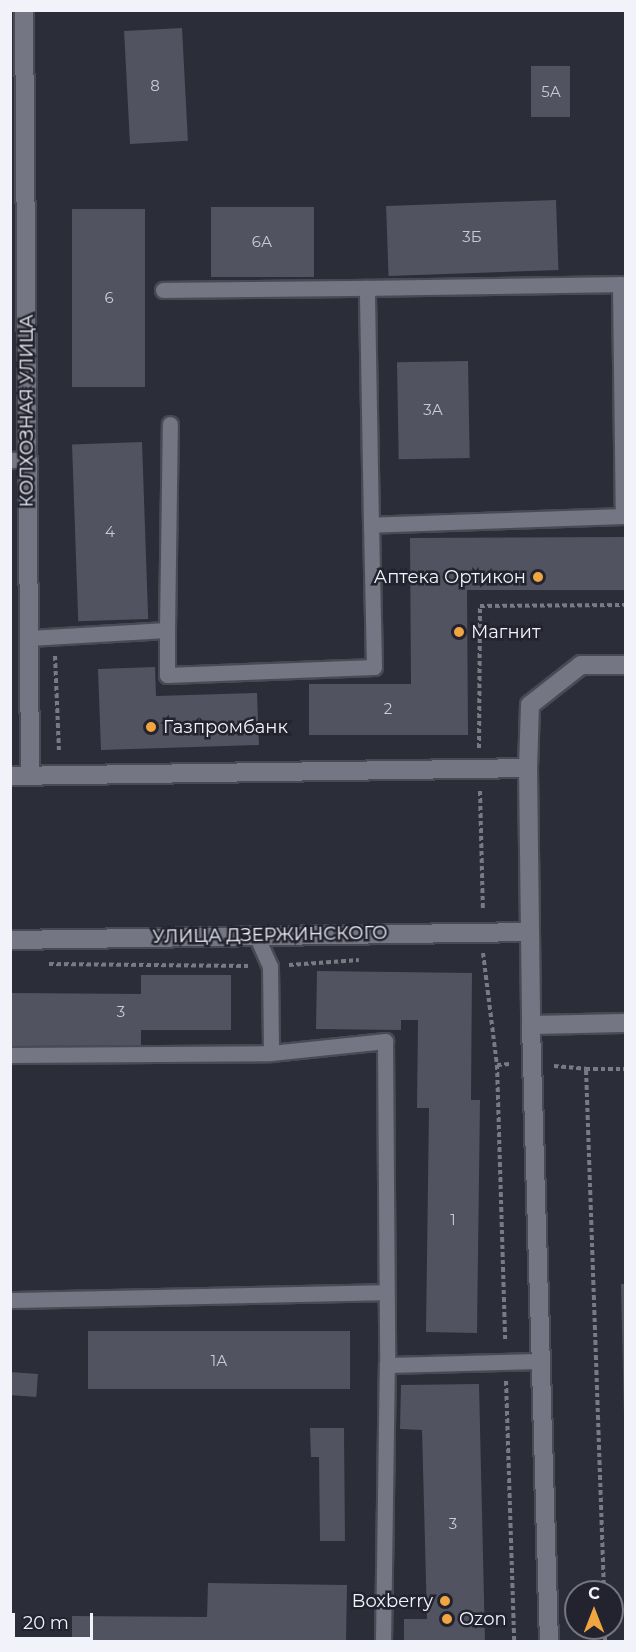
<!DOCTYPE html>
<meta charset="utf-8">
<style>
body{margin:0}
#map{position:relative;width:636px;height:1652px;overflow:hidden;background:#2b2d38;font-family:Montserrat,sans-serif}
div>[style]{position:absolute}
.building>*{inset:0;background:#525360;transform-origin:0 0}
.path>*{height:4px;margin-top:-2px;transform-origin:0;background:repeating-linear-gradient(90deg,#797b84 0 4.5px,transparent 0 7.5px)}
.roads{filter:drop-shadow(2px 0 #494a54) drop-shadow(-2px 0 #494a54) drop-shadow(0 2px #494a54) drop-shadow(0 -2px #494a54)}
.lane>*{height:15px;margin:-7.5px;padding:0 7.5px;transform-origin:7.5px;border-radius:7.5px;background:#747684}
.street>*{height:18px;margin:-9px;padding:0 9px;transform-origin:9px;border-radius:9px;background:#747684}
.secondary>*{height:18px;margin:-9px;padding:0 9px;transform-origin:9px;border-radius:9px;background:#747684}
.dots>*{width:16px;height:16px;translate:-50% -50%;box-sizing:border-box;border:3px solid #22232e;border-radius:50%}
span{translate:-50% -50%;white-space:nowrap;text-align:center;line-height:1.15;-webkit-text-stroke:5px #22232e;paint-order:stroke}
.number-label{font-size:15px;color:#c9cad4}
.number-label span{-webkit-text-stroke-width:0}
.street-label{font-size:18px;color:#f1f2fa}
.poi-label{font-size:18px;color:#f1f2fa}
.right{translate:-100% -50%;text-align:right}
.left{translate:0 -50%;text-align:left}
.frame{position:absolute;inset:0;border:12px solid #f1f2fa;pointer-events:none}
.north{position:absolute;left:564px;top:1580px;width:60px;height:60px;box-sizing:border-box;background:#22232e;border:2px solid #757680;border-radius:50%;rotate:0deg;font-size:16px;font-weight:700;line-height:24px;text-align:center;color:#f1f2fa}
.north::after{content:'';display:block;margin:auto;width:21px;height:27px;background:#f1a540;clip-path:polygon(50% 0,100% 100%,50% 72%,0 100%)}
.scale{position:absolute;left:12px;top:1613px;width:81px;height:27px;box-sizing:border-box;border:3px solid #f1f2fa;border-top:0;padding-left:8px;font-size:18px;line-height:21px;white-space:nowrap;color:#f1f2fa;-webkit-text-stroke:4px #22232e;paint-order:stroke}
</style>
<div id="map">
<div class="building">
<div style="left:182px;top:28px;width:113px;height:58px;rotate:87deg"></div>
<div style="left:531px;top:66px;width:39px;height:51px"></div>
<div style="left:556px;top:200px;width:70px;height:170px;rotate:88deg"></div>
<div style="left:211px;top:207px;width:103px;height:70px"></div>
<div style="left:72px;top:209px;width:73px;height:178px"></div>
<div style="left:468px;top:361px;width:97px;height:71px;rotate:89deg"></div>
<div style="left:142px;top:442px;width:177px;height:70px;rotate:88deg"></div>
<div style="clip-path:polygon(626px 537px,626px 590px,467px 590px,468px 735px,309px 735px,309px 684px,411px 684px,410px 538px)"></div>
<div style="clip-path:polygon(155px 667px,156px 696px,257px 693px,259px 745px,101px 750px,98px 669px)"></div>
<div style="clip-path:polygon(317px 971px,472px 973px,471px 1100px,480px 1100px,477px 1333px,426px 1332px,429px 1108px,417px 1108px,418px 1020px,401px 1020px,401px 1030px,316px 1029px)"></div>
<div style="clip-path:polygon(141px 975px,231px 975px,231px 1030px,141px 1030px,141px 1048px,10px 1047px,10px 993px,141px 994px)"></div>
<div style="clip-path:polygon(621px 1284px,626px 1284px,626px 1418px,624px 1418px)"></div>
<div style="left:350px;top:1331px;width:58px;height:262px;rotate:90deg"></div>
<div style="left:10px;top:1372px;width:28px;height:23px;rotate:4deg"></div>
<div style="clip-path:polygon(479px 1384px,485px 1642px,404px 1642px,404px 1619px,427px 1619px,422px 1430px,400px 1429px,401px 1385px)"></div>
<div style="clip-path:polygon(310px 1428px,344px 1428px,345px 1541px,320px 1541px,319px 1457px,311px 1457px)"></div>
<div style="clip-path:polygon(208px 1583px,347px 1585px,346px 1642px,72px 1642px,72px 1616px,207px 1617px)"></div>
</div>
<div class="path">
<div style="left:55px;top:656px;width:97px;rotate:87.6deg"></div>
<div style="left:479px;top:748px;width:142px;rotate:-89.6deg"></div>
<div style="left:480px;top:606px;width:146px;rotate:-0.4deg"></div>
<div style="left:480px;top:791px;width:119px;rotate:88.6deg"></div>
<div style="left:483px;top:953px;width:113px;rotate:82.9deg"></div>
<div style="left:497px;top:1065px;width:276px;rotate:88.3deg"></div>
<div style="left:49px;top:964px;width:199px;rotate:0.6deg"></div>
<div style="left:289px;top:965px;width:70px;rotate:-4.1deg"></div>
<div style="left:497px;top:1065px;width:14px;rotate:-4deg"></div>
<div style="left:554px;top:1066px;width:32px;rotate:5deg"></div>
<div style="left:506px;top:1381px;width:261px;rotate:88.2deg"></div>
<div style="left:604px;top:1592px;width:523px;rotate:-91.97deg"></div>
<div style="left:586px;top:1069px;width:40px"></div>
<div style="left:605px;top:1628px;width:14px;rotate:90deg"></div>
</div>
<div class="roads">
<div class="lane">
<div style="left:163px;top:290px;width:204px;rotate:-0.6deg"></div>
<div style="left:10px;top:460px;width:17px;rotate:-3deg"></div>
<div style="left:167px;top:630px;width:206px;rotate:-89.2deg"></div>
<div style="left:29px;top:638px;width:138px;rotate:-3.3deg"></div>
<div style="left:167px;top:630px;width:45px;rotate:90deg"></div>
<div style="left:167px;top:675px;width:207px;rotate:-2.2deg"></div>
<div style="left:374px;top:667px;width:142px;rotate:-91.2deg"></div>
<div style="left:371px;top:525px;width:237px;rotate:-91deg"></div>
<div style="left:367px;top:288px;width:253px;rotate:-0.9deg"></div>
<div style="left:620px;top:284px;width:232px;rotate:89.3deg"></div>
<div style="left:623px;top:516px;width:252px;rotate:178deg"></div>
<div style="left:256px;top:935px;width:34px;rotate:66deg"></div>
<div style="left:270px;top:966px;width:87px;rotate:89.3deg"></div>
<div style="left:10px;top:1055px;width:261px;rotate:-0.4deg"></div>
<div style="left:271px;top:1053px;width:115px;rotate:-6deg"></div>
<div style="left:385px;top:1041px;width:324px;rotate:89.6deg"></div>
<div style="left:387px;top:1365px;width:153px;rotate:-1.5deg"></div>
<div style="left:10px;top:1300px;width:376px;rotate:-1.2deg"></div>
<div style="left:383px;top:1642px;width:277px;rotate:-89.2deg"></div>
</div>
<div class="street">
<div style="left:24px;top:10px;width:766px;rotate:89.55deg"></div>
<div style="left:626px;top:665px;width:45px;rotate:180deg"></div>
<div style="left:581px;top:665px;width:65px;rotate:141.9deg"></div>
<div style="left:530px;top:705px;width:63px;rotate:91.8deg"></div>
<div style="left:528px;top:768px;width:257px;rotate:89.3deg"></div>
<div style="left:531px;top:1025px;width:95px;rotate:-1.2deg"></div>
<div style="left:10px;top:776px;width:518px;rotate:-0.88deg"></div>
<div style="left:10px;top:940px;width:519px;rotate:-0.88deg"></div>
</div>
<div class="secondary">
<div style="left:531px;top:1025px;width:617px;rotate:88.33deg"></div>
</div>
</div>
<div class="dots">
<div style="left:538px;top:577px;background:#f1a540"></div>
<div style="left:459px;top:632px;background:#f1a540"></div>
<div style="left:151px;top:727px;background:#f1a540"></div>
<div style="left:445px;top:1601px;background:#f1a540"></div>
<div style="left:447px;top:1619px;background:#f1a540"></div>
</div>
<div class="number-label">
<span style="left:155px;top:86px">8</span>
<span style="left:551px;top:92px">5А</span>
<span style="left:472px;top:237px">3Б</span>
<span style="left:262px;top:242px">6А</span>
<span style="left:109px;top:298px">6</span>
<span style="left:433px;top:410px">3А</span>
<span style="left:110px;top:532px">4</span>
<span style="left:388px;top:709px">2</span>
<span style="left:121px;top:1012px">3</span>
<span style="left:453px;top:1220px">1</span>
<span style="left:219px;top:1361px">1А</span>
<span style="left:453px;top:1524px">3</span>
</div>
<div class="street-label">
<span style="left:27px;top:411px;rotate:-90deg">КОЛХОЗНАЯ УЛИЦА</span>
<span style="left:270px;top:935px;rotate:-1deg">УЛИЦА ДЗЕРЖИНСКОГО</span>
</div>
<div class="poi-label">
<span class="right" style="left:526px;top:577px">Аптека Ортикон</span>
<span class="left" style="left:471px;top:632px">Магнит</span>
<span class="left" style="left:163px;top:727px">Газпромбанк</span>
<span class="right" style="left:433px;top:1601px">Boxberry</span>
<span class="left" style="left:459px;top:1619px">Ozon</span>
</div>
<div class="frame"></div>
<div class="north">С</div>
<div class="scale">20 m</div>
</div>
